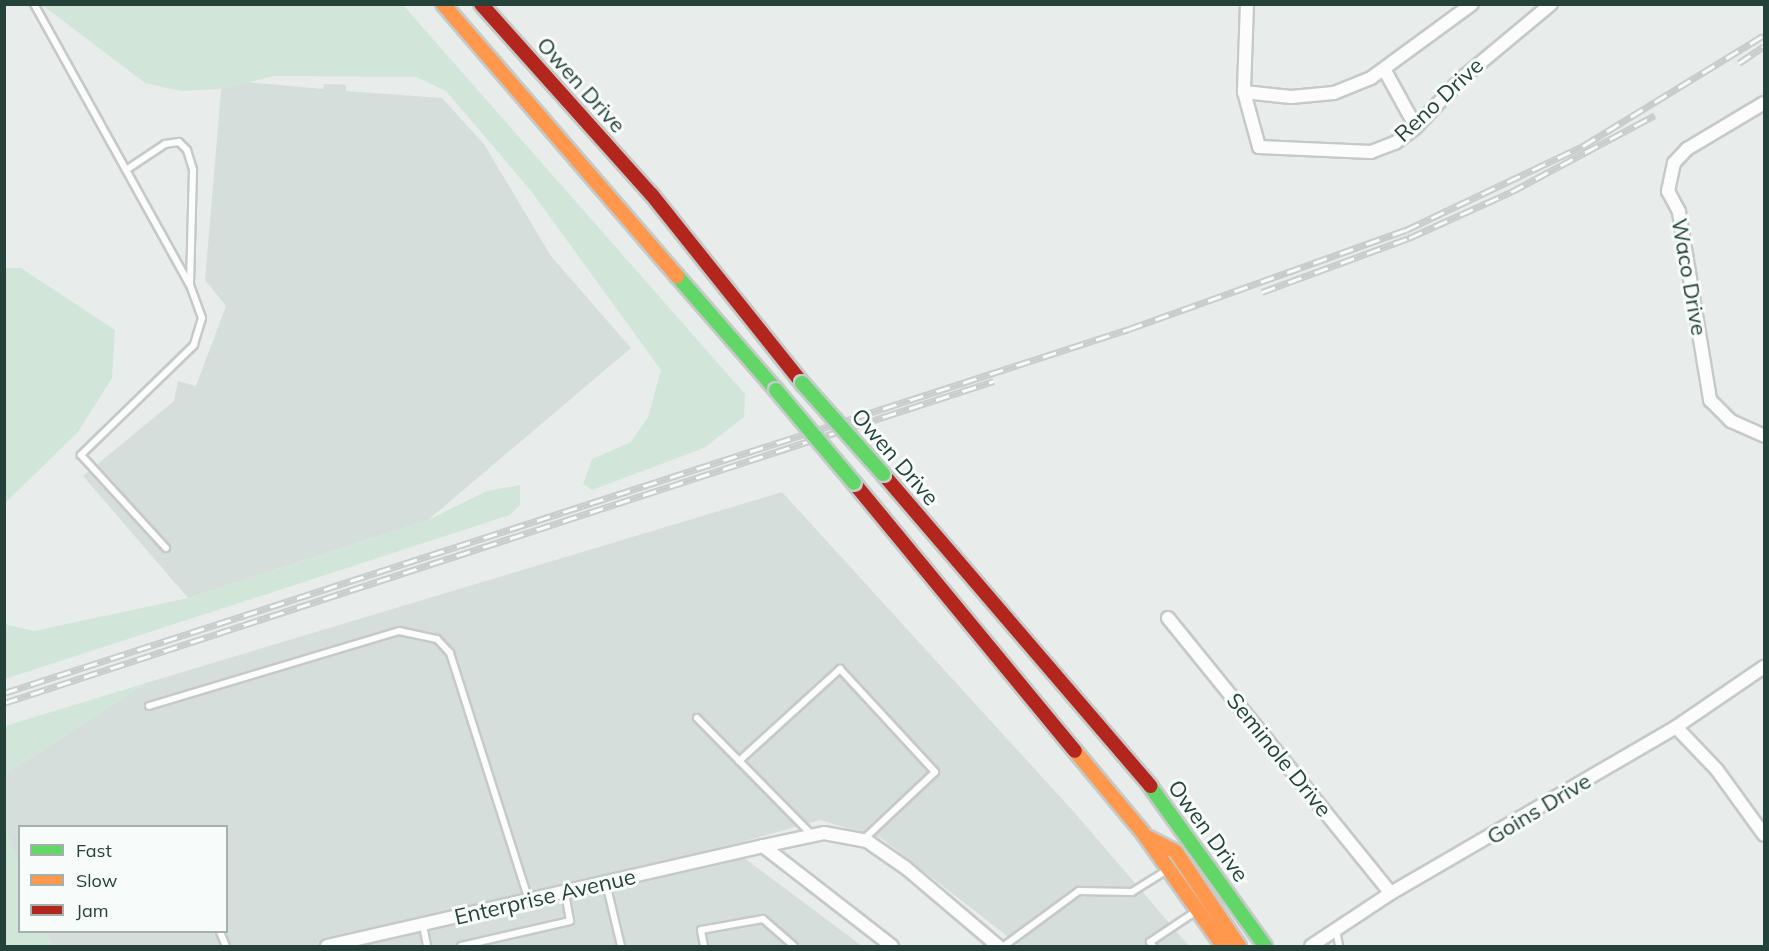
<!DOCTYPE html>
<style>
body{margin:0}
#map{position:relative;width:1769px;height:951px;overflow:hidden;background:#e8edeb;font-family:Mulish,sans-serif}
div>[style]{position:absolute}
.built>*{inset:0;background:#d6dedb}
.green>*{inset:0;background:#d1e6d8}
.roads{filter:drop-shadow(2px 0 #c5cac8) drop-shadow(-2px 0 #c5cac8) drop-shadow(0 2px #c5cac8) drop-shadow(0 -2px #c5cac8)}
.lane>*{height:6px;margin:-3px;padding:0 3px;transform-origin:3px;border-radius:3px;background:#fcfcfc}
.street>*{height:12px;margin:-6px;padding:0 6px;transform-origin:6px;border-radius:6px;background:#fcfcfc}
.fast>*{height:14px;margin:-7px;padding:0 7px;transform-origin:7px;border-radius:7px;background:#63d668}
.slow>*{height:14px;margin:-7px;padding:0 7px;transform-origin:7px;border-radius:7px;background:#ff974d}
.jam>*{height:14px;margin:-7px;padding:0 7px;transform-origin:7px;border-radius:7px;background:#b3261e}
.rail>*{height:7px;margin-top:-3.5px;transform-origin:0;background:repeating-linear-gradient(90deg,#f7fbf9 0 14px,#c9cdcc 0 28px);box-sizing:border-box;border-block:2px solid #c9cdcc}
.bridges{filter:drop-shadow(2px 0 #c3ccc9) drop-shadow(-2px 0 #c3ccc9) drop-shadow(0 2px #c3ccc9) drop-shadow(0 -2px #c3ccc9)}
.fast-bridge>*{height:14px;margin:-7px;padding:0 7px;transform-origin:7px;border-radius:7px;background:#63d668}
span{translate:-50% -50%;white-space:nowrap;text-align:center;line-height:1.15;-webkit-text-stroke:6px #f7fbf9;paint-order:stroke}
.street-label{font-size:22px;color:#24423a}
.frame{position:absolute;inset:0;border:6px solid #24423a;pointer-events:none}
.legend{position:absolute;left:18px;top:825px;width:210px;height:108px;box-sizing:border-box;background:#f7fbf9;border:2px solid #a3b1ad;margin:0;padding:8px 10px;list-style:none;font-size:18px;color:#24423a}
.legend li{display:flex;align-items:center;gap:12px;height:30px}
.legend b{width:30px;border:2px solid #a3b1ad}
</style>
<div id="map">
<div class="built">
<div style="clip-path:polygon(222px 80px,323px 89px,324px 84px,346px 85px,346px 91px,442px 98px,484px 144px,551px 256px,631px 348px,428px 520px,188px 598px,83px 476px,174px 401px,178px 381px,196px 386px,226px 306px,205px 280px)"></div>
<div style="clip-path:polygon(782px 492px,1074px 812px,1189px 946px,1020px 946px,881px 838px,820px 820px,728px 846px,862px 946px,52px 946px,46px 932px,226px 932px,226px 826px,20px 826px,19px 866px,5px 829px,5px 774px,146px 683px)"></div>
</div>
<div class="green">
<div style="clip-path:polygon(42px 5px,403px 5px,745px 394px,744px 417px,704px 448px,592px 490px,583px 484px,592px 459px,631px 442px,648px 417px,661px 370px,531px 191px,446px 91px,416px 77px,274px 76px,221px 89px,181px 91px,145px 83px)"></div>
<div style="clip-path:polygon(5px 268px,21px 268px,115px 330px,112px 378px,78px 432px,5px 503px)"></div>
<div style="clip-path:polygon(520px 485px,520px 505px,510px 515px,5px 679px,5px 624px,34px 631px,188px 598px,428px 520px,487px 491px)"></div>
<div style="clip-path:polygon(146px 683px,5px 774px,5px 726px)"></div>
<div style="clip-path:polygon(5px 829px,19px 866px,20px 932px,46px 932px,52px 946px,5px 946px)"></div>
</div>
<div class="roads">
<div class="lane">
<div style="left:34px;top:4px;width:321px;rotate:61deg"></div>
<div style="left:190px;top:285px;width:35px;rotate:70deg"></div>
<div style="left:202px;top:318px;width:28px;rotate:107deg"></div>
<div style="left:194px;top:345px;width:158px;rotate:135.8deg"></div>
<div style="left:81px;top:455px;width:126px;rotate:47.6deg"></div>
<div style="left:126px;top:170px;width:47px;rotate:-33.7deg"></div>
<div style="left:165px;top:144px;width:14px;rotate:-8deg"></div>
<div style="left:179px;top:142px;width:11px;rotate:45deg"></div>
<div style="left:187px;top:150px;width:21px;rotate:73deg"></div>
<div style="left:193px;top:170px;width:115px;rotate:91.5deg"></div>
<div style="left:149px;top:706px;width:261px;rotate:-16.7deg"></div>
<div style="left:399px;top:631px;width:39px;rotate:12deg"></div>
<div style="left:437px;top:639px;width:19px;rotate:47deg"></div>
<div style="left:450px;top:653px;width:259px;rotate:72.3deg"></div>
<div style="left:697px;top:718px;width:164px;rotate:45.5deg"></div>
<div style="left:739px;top:761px;width:137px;rotate:-42.3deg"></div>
<div style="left:840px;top:669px;width:140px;rotate:47.3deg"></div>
<div style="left:935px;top:772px;width:98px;rotate:136.7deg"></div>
<div style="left:606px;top:883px;width:65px;rotate:76.6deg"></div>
<div style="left:423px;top:925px;width:21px;rotate:79deg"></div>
<div style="left:1336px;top:930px;width:16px;rotate:79deg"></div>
<div style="left:220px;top:932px;width:15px;rotate:67deg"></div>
<div style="left:461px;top:946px;width:112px;rotate:-12.9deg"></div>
<div style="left:570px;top:921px;width:29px;rotate:-100deg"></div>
<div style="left:704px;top:946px;width:16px;rotate:-101deg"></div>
<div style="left:701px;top:930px;width:63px;rotate:-10.1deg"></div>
<div style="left:763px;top:919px;width:41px;rotate:41.1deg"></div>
<div style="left:1004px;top:946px;width:93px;rotate:-36.3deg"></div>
<div style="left:1079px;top:891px;width:53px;rotate:1.1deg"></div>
<div style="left:1132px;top:892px;width:40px;rotate:-32deg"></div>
<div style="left:1153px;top:946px;width:5px;rotate:-127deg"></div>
<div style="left:1150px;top:942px;width:54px;rotate:-33.7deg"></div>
</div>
<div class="street">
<div style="left:1247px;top:4px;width:88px;rotate:92deg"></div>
<div style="left:1244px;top:92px;width:57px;rotate:74.7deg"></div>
<div style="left:1259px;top:147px;width:112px;rotate:2.6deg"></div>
<div style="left:1371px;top:152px;width:26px;rotate:-21deg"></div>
<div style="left:1395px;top:143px;width:26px;rotate:-37deg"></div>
<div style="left:1416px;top:127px;width:66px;rotate:-46.8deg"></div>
<div style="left:1461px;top:79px;width:117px;rotate:-39.8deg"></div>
<div style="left:1384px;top:69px;width:66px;rotate:61.1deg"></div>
<div style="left:1244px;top:92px;width:47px;rotate:6.1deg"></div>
<div style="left:1291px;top:97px;width:43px;rotate:-5.3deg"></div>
<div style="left:1334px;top:93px;width:40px;rotate:-22deg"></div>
<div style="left:1371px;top:78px;width:125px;rotate:-36.2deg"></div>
<div style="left:1764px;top:103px;width:90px;rotate:149.1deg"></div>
<div style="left:1687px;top:149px;width:19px;rotate:133deg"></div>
<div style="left:1674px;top:163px;width:29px;rotate:102deg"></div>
<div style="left:1668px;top:191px;width:24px;rotate:62deg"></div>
<div style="left:1679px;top:212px;width:191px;rotate:80.6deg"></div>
<div style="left:1710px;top:400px;width:30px;rotate:45deg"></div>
<div style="left:1731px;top:421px;width:36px;rotate:24deg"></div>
<div style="left:1168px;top:618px;width:354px;rotate:51deg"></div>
<div style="left:1676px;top:727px;width:59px;rotate:46.4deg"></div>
<div style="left:1717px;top:770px;width:80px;rotate:54.1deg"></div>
<div style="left:763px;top:846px;width:62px;rotate:-12deg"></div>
<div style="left:824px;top:833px;width:44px;rotate:10.5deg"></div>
<div style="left:867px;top:841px;width:47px;rotate:34.7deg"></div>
<div style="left:906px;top:868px;width:121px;rotate:40.3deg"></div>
<div style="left:327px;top:946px;width:447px;rotate:-12.9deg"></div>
<div style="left:763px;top:846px;width:163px;rotate:37.8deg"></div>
<div style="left:1311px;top:946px;width:96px;rotate:-33.5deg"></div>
<div style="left:1391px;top:893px;width:330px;rotate:-30.2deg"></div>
<div style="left:1676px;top:727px;width:107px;rotate:-34.3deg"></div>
</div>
<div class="fast">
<div style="left:677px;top:276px;width:151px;rotate:49deg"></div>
<div style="left:1150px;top:786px;width:197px;rotate:54.3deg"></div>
</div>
<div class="slow">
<div style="left:443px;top:4px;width:359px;rotate:49.3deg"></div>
<div style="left:1075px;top:751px;width:107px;rotate:50.3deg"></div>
<div style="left:1143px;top:833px;width:138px;rotate:54.7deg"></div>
<div style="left:1149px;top:838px;width:30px;rotate:27deg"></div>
<div style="left:1176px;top:852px;width:113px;rotate:56.2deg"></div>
</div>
<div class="jam">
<div style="left:481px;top:4px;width:256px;rotate:48.2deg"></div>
<div style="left:652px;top:195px;width:241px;rotate:51.4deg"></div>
<div style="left:883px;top:474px;width:411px;rotate:49.4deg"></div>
<div style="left:854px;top:483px;width:347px;rotate:50.5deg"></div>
</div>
</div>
<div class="rail">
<div style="left:1739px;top:63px;width:30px;rotate:-34deg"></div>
<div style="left:1262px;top:292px;width:157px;rotate:-20.2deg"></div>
<div style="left:1409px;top:238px;width:112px;rotate:-24.3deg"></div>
<div style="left:1511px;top:192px;width:163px;rotate:-28.1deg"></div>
<div style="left:4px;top:693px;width:1182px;rotate:-17.93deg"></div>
<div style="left:1129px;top:329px;width:294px;rotate:-19.7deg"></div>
<div style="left:1406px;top:230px;width:196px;rotate:-25.4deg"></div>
<div style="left:1583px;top:146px;width:212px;rotate:-31.5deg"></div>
<div style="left:4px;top:703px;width:1041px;rotate:-18.02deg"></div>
</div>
<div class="bridges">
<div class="fast-bridge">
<div style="left:802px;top:383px;width:122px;rotate:48.3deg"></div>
<div style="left:776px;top:390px;width:121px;rotate:50deg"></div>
</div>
</div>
<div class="street-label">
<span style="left:581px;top:85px;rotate:48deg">Owen Drive</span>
<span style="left:1439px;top:100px;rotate:-43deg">Reno Drive</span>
<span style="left:1689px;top:277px;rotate:80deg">Waco Drive</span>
<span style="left:895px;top:457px;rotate:49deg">Owen Drive</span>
<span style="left:1279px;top:755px;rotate:51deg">Seminole Drive</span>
<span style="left:1539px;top:809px;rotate:-31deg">Goins Drive</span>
<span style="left:1208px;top:831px;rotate:54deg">Owen Drive</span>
<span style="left:545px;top:897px;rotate:-13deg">Enterprise Avenue</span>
</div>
<div class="frame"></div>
<ul class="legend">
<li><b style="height:8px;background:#63d668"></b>Fast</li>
<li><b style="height:8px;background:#ff974d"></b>Slow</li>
<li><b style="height:8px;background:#b3261e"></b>Jam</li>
</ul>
</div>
